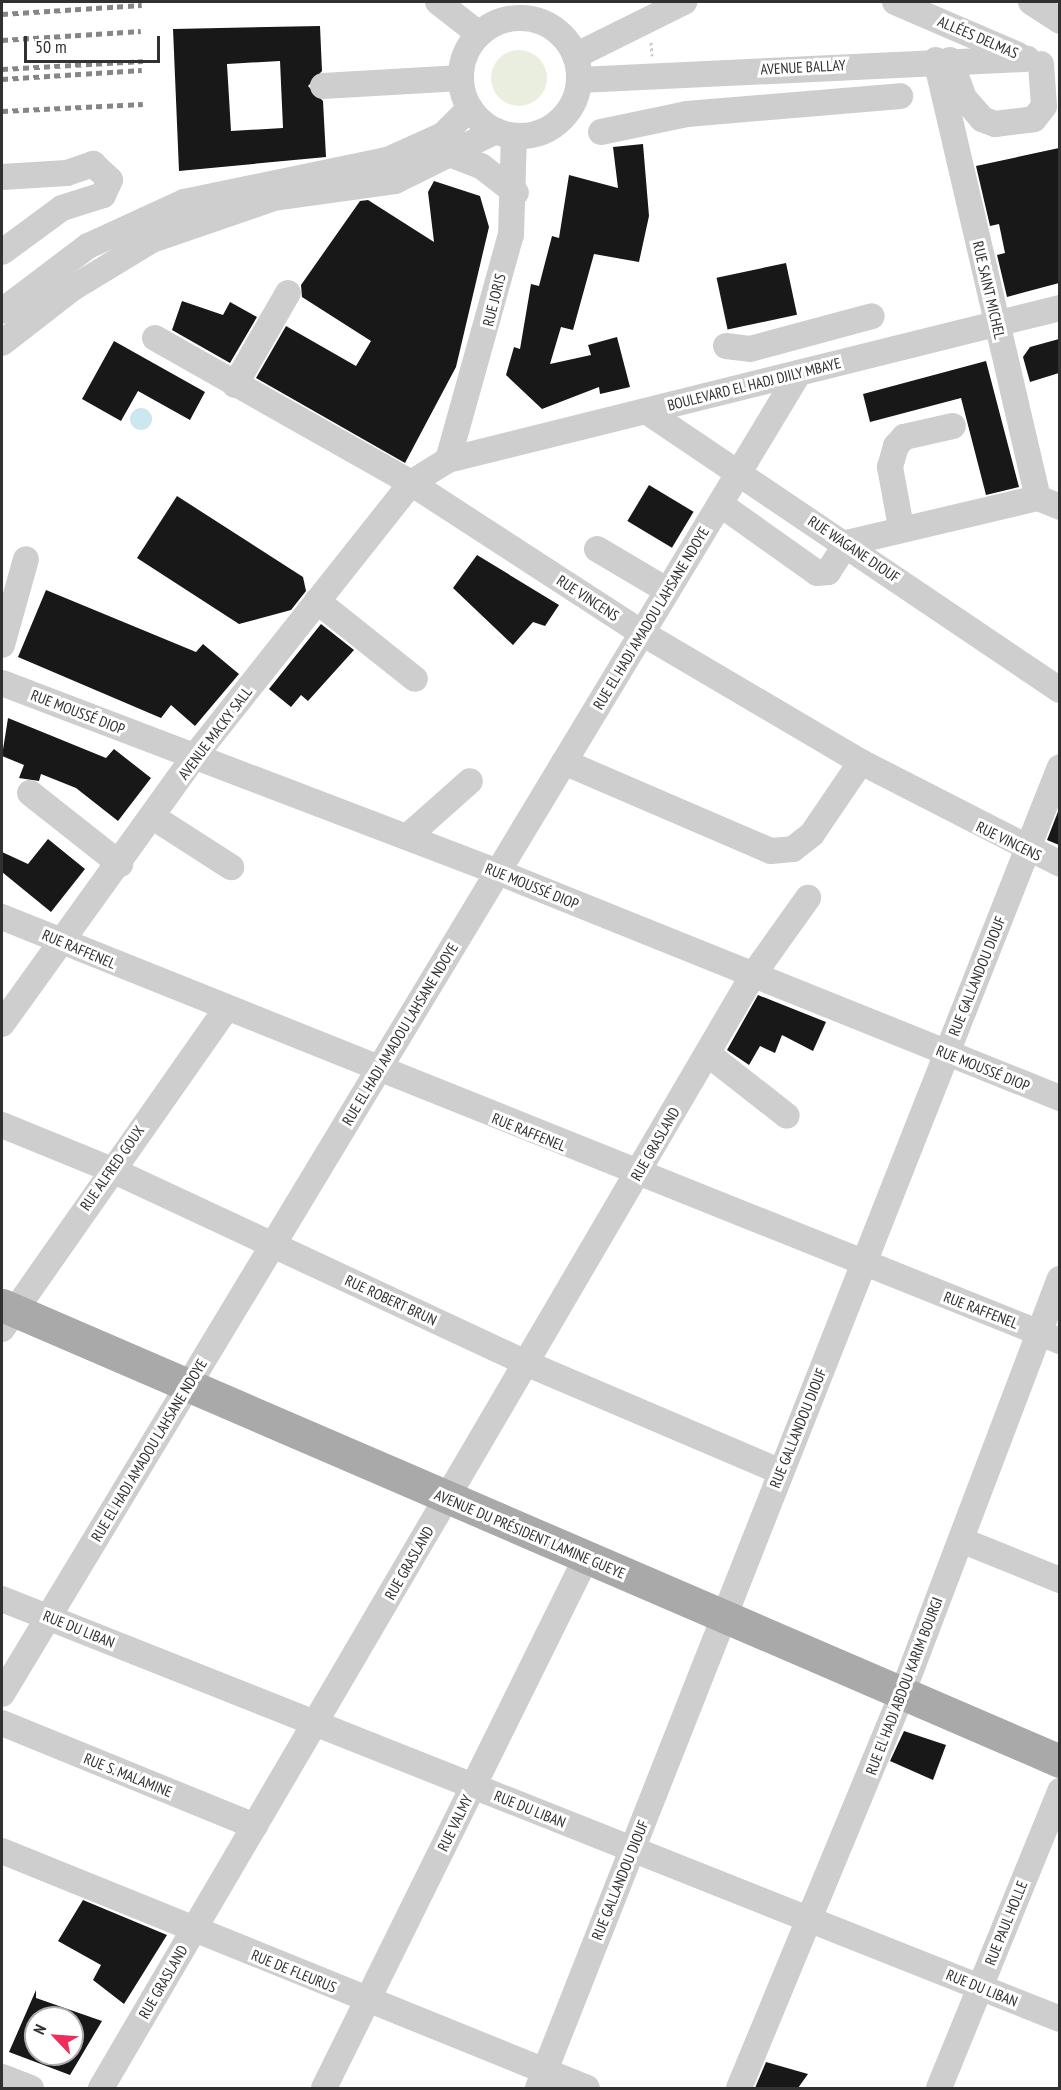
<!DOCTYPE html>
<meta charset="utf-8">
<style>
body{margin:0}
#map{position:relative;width:1061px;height:2090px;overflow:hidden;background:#fff;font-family:"PT Sans Narrow",sans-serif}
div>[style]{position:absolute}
.green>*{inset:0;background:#eaeedf}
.round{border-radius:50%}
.water>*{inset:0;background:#cbe7ef}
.building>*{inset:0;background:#181818;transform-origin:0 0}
.path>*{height:3px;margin-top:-1.5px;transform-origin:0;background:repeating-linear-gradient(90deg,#cecece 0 3px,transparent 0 6px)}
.minor>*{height:26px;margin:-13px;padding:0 13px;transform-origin:13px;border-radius:13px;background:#cecece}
.minor>.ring{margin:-13px;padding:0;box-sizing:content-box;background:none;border:26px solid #cecece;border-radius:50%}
.major>*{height:33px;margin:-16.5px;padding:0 16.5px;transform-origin:16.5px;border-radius:16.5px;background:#a9a9a9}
.rail>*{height:4.5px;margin-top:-2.25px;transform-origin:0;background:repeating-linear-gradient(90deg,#868686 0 6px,transparent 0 10.5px)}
span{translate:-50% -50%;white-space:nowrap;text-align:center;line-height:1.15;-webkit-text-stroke:6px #fff;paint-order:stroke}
.street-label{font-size:15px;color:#313131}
.frame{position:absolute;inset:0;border:3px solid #313131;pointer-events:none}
.north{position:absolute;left:24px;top:2006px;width:60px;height:60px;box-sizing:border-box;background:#fff;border:2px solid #adadad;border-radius:50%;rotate:295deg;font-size:16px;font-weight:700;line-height:24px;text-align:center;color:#313131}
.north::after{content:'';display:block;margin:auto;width:21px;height:27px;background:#ee2d5c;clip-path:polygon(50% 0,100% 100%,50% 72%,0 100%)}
.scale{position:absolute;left:24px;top:36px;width:136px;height:27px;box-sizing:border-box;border:3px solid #313131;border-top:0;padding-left:8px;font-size:18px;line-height:21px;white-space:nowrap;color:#313131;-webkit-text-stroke:4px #fff;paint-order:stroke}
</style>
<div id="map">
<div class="green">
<div class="round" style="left:491px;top:50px;width:56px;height:56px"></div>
</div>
<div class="water">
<div class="round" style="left:130px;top:408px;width:22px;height:22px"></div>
</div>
<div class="building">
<div style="clip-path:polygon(evenodd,320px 26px,322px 71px,308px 86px,323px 101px,326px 157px,179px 171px,173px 29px,320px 26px,280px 61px,283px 128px,231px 131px,227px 64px,280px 61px)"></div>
<div style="clip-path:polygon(643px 144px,649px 216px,639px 262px,594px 254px,573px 330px,561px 327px,550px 364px,591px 355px,588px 345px,617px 337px,630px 387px,600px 394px,599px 387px,542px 409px,506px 375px,514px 347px,520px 349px,531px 284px,539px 286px,552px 236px,559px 238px,569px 175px,618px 188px,613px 147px)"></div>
<div style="clip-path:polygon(1059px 148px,1059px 283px,1007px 297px,997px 255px,1005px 253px,999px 224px,990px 226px,976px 166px)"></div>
<div style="clip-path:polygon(434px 181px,480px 196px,489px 227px,456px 367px,405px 463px,256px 378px,286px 326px,356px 366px,371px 341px,302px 297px,301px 285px,360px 201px,368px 200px,434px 242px,428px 192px)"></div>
<div style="left:786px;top:263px;width:53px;height:71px;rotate:78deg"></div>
<div style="clip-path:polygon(182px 301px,223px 315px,230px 302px,257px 317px,230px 363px,172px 330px)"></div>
<div style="clip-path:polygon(1059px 339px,1059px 373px,1030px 382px,1023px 357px,1030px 347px)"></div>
<div style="clip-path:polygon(114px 341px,205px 392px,190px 420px,138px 391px,121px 421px,82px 399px)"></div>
<div style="clip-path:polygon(986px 361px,1019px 487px,986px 495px,961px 398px,870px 422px,863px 394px)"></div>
<div style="left:649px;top:485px;width:52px;height:42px;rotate:31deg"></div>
<div style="clip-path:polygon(177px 496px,303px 577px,306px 591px,291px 610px,239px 624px,137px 558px)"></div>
<div style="clip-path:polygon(477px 555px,559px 605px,545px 626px,533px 622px,513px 645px,453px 588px)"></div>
<div style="clip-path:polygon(46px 590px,196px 652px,203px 644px,239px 674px,195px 726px,171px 705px,161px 718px,18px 657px)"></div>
<div style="clip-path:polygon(321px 624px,354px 650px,308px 701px,301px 695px,291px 707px,269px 689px)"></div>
<div style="clip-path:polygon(8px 718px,106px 758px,114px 749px,151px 778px,118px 821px,76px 788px,41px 774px,39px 781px,19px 778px,24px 765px,2px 756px)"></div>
<div style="clip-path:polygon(1059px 809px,1059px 845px,1047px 840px)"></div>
<div style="clip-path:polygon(48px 839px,85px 869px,51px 912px,2px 872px,2px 852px,28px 864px)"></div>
<div style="clip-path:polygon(758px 995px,826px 1022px,813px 1051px,782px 1035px,775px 1053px,760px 1046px,749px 1065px,727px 1050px)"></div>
<div style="clip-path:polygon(904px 1731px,946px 1745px,933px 1780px,890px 1761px)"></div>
<div style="clip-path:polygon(83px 1900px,167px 1935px,124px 2004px,93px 1980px,101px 1965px,58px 1941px)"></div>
<div style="clip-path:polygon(evenodd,36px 1990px,36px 1998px,102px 2021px,70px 2075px,9px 2052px,36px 1990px,36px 2018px,72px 2018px,72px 2054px,36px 2054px,36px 2018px)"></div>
<div style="clip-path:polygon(766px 2062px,808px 2074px,798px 2088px,755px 2088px)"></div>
</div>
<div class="path">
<div style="left:651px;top:42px;width:14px;rotate:86deg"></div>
</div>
<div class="minor">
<div style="left:438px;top:2px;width:52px;rotate:38deg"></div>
<div style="left:895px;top:2px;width:134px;rotate:23.3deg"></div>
<div style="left:1031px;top:2px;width:35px;rotate:33deg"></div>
<div class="ring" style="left:461px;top:18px;width:92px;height:92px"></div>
<div style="left:575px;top:56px;width:122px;rotate:-26.4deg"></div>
<div style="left:936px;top:60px;width:450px;rotate:76.9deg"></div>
<div style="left:950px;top:60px;width:40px;rotate:69.8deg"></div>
<div style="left:964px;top:98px;width:28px;rotate:49deg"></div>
<div style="left:982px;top:119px;width:14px;rotate:21deg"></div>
<div style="left:995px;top:124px;width:39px;rotate:-7deg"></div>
<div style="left:1034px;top:119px;width:16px;rotate:-52deg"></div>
<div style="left:1044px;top:106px;width:42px;rotate:-94.1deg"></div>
<div style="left:579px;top:80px;width:449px;rotate:-2.7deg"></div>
<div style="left:323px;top:86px;width:138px;rotate:-3.3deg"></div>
<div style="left:601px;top:132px;width:88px;rotate:-11.8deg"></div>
<div style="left:687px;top:114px;width:214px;rotate:-4.8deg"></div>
<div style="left:452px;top:155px;width:31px;rotate:21deg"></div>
<div style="left:481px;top:166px;width:44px;rotate:37.6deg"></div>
<div style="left:2px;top:177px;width:65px;rotate:-3.5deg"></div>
<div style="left:67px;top:173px;width:28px;rotate:-19deg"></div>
<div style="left:93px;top:164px;width:23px;rotate:43deg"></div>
<div style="left:110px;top:180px;width:17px;rotate:115deg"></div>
<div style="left:103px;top:195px;width:43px;rotate:162.4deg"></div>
<div style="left:62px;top:208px;width:74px;rotate:143.7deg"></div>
<div style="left:2px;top:311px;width:108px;rotate:-37.1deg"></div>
<div style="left:88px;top:246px;width:106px;rotate:-24.6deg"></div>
<div style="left:184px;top:202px;width:207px;rotate:-11.7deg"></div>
<div style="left:387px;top:160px;width:61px;rotate:-24.1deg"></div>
<div style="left:443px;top:135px;width:38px;rotate:-45deg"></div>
<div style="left:155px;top:338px;width:294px;rotate:29.5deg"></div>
<div style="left:411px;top:483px;width:275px;rotate:33deg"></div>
<div style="left:642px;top:633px;width:254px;rotate:30.5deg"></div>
<div style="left:861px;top:762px;width:224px;rotate:27.1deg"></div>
<div style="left:2px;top:343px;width:90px;rotate:-37.8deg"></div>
<div style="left:73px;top:288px;width:92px;rotate:-31.3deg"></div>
<div style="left:152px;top:240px;width:129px;rotate:-19deg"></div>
<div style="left:274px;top:198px;width:122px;rotate:-8deg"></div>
<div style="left:395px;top:181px;width:113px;rotate:-26.3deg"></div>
<div style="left:726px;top:346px;width:24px;rotate:7deg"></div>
<div style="left:750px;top:349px;width:126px;rotate:-15.1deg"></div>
<div style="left:235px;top:385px;width:106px;rotate:-60.1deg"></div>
<div style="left:646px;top:411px;width:499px;rotate:34deg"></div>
<div style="left:448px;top:460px;width:234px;rotate:-74.4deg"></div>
<div style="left:511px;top:235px;width:99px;rotate:-88.3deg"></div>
<div style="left:1038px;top:498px;width:24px;rotate:22deg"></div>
<div style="left:720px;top:504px;width:119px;rotate:35.4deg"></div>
<div style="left:817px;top:573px;width:11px;rotate:-5deg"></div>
<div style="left:828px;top:572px;width:35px;rotate:-57deg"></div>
<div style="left:847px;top:543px;width:196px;rotate:-13.3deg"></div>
<div style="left:901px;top:527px;width:61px;rotate:-100.4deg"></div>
<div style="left:890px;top:467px;width:22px;rotate:-74deg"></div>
<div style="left:896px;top:446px;width:12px;rotate:-48deg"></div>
<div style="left:904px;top:437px;width:50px;rotate:-12.7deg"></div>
<div style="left:597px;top:549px;width:82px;rotate:30.6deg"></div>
<div style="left:317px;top:601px;width:125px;rotate:38.5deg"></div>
<div style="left:2px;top:645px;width:89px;rotate:-74.4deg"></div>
<div style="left:2px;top:683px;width:531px;rotate:20.86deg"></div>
<div style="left:498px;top:872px;width:606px;rotate:21.91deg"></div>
<div style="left:564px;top:762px;width:225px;rotate:23.3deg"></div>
<div style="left:771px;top:851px;width:22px;rotate:-5deg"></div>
<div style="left:793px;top:849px;width:24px;rotate:-38deg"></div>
<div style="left:812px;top:834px;width:87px;rotate:-55.8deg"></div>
<div style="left:30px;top:793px;width:115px;rotate:38.3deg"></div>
<div style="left:153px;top:817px;width:93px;rotate:32.7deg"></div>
<div style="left:407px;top:837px;width:84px;rotate:-41.6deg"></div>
<div style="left:2px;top:917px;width:1140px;rotate:21.84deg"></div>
<div style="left:2px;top:1024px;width:329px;rotate:-54.3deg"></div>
<div style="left:194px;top:757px;width:350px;rotate:-51.6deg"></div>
<div style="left:411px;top:483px;width:44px;rotate:-31.9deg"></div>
<div style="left:448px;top:460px;width:631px;rotate:-13.95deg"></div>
<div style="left:708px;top:1054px;width:100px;rotate:38.1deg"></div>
<div style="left:2px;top:1125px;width:117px;rotate:22.2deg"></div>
<div style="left:110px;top:1169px;width:461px;rotate:25deg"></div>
<div style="left:528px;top:1364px;width:275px;rotate:23.1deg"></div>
<div style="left:2px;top:1329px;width:389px;rotate:-55deg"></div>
<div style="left:961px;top:1540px;width:107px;rotate:22deg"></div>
<div style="left:2px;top:1599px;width:1138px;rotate:21.65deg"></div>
<div style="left:2px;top:1694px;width:1543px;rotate:-58.9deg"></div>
<div style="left:2px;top:1723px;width:273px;rotate:22.2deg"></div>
<div style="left:2px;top:1851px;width:631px;rotate:22.05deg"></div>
<div style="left:2px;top:2077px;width:31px;rotate:21deg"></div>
<div style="left:101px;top:2088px;width:1290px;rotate:-59.64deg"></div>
<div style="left:753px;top:975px;width:95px;rotate:-54.5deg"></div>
<div style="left:324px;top:2088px;width:591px;rotate:-63.69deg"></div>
<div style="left:538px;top:2088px;width:1420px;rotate:-68.44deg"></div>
<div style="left:739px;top:2088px;width:426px;rotate:-67.5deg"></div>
<div style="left:902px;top:1694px;width:444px;rotate:-69.2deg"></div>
<div style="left:939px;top:2088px;width:321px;rotate:-67.8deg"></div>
</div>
<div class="major">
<div style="left:2px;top:1305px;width:1152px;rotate:23.32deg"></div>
</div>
<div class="rail">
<div style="left:2px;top:14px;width:140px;rotate:-3.7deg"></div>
<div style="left:2px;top:40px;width:139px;rotate:-3.7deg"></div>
<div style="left:2px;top:69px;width:141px;rotate:-3.2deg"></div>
<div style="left:2px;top:79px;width:140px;rotate:-3.7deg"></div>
<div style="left:2px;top:111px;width:141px;rotate:-2.8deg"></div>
</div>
<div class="street-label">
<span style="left:978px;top:37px;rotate:23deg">ALLÉES DELMAS</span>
<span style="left:803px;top:67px;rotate:-3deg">AVENUE BALLAY</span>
<span style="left:989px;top:290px;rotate:77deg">RUE SAINT MICHEL</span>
<span style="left:494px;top:300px;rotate:-76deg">RUE JORIS</span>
<span style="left:754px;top:384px;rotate:-14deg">BOULEVARD EL HADJ DJILY MBAYE</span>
<span style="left:854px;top:549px;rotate:34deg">RUE WAGANE DIOUF</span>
<span style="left:588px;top:598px;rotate:33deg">RUE VINCENS</span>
<span style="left:651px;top:618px;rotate:-59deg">RUE EL HADJ AMADOU LAHSANE NDOYE</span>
<span style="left:78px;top:712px;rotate:21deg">RUE MOUSSÉ DIOP</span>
<span style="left:215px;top:733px;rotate:-53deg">AVENUE MACKY SALL</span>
<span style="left:1009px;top:841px;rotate:26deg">RUE VINCENS</span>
<span style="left:532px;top:886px;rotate:22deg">RUE MOUSSÉ DIOP</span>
<span style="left:79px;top:949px;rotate:23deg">RUE RAFFENEL</span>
<span style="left:977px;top:976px;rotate:-68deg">RUE GALLANDOU DIOUF</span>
<span style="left:400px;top:1034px;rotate:-59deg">RUE EL HADJ AMADOU LAHSANE NDOYE</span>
<span style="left:983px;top:1068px;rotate:22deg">RUE MOUSSÉ DIOP</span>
<span style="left:529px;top:1132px;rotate:22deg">RUE RAFFENEL</span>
<span style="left:655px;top:1144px;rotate:-60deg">RUE GRASLAND</span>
<span style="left:112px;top:1168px;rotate:-55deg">RUE ALFRED GOUX</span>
<span style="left:391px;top:1300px;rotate:25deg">RUE ROBERT BRUN</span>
<span style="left:981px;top:1310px;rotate:21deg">RUE RAFFENEL</span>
<span style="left:798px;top:1428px;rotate:-68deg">RUE GALLANDOU DIOUF</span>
<span style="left:149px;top:1450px;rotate:-59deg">RUE EL HADJ AMADOU LAHSANE NDOYE</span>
<span style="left:530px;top:1534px;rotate:23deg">AVENUE DU PRÉSIDENT LAMINE GUEYE</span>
<span style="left:409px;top:1563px;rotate:-60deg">RUE GRASLAND</span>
<span style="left:79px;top:1629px;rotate:22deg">RUE DU LIBAN</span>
<span style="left:904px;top:1686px;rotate:-69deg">RUE EL HADJ ABDOU KARIM BOURGI</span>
<span style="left:128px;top:1775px;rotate:22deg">RUE S. MALAMINE</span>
<span style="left:530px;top:1809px;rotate:22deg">RUE DU LIBAN</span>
<span style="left:455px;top:1823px;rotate:-64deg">RUE VALMY</span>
<span style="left:620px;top:1880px;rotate:-68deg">RUE GALLANDOU DIOUF</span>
<span style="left:1006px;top:1923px;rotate:-68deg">RUE PAUL HOLLE</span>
<span style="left:294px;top:1971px;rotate:22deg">RUE DE FLEURUS</span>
<span style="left:163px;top:1982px;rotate:-60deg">RUE GRASLAND</span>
<span style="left:982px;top:1988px;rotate:22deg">RUE DU LIBAN</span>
</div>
<div class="frame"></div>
<div class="north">N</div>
<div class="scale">50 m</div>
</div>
